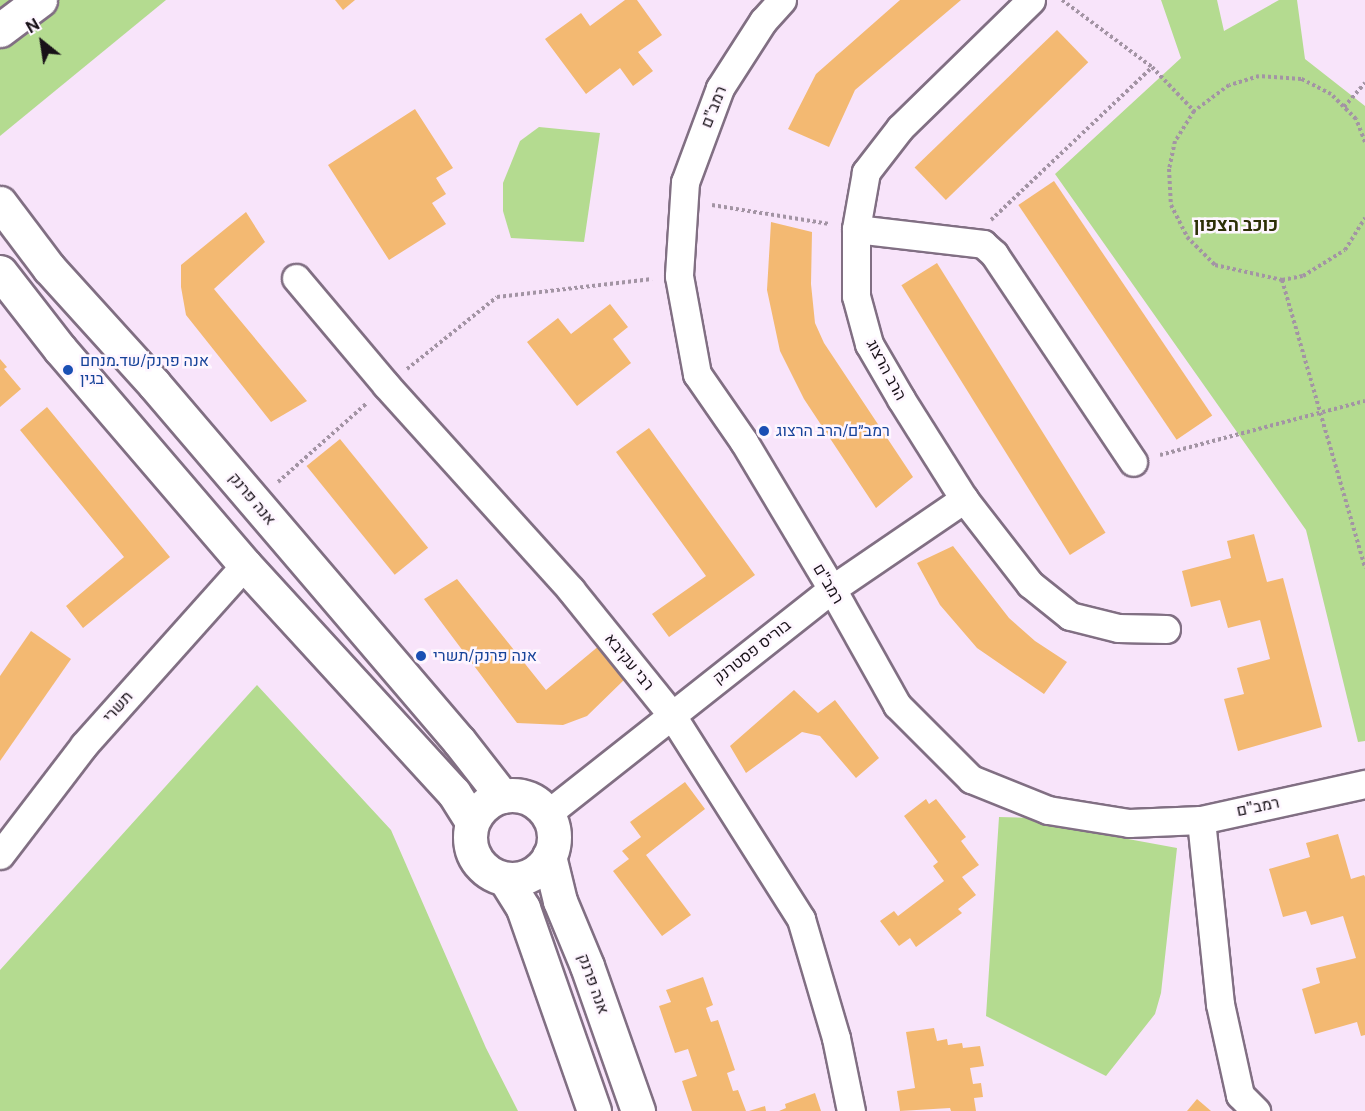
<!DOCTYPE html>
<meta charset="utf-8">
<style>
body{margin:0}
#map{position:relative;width:1365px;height:1111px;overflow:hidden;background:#f8e4fa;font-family:"Public Sans",Heebo,sans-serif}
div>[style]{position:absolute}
.green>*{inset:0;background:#b4db90}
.building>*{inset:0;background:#f3b972;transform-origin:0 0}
.path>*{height:4px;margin-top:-2px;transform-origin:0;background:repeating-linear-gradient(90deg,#a394a4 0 3px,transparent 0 6px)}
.roads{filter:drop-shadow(2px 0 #816f83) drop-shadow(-2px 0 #816f83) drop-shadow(0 2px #816f83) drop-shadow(0 -2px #816f83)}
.minor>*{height:27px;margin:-13.5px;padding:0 13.5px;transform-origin:13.5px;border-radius:13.5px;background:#fff}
.tertiary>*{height:33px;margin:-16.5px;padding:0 16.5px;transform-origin:16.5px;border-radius:16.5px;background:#fff}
.tertiary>.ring{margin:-16.5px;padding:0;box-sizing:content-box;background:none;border:33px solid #fff;border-radius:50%}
.secondary>*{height:33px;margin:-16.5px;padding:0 16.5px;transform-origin:16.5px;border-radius:16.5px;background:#fff}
.dots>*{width:16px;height:16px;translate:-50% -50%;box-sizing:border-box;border:3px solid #fef6ff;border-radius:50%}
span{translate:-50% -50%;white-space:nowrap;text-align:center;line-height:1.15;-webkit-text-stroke:5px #fef6ff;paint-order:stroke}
.street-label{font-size:16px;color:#181118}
.transit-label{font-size:16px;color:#164399}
.left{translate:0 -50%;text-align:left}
.neighbourhood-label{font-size:18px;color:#2d3007;font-weight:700}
.north{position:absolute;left:12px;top:12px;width:60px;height:60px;-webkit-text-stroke:4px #fef6ff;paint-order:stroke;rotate:330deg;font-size:16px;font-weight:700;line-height:24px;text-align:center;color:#181118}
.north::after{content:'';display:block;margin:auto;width:21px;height:27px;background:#181118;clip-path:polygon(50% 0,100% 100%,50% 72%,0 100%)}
</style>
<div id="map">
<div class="green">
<div style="clip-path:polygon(0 0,166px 0,0 136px)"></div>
<div style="clip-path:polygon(1161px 0,1217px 0,1224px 31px,1279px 0,1297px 0,1305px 59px,1365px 106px,1365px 741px,1358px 742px,1306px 530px,1055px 174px,1181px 58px)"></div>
<div style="clip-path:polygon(539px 127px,600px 133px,584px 242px,511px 238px,503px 211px,503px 183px,520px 141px)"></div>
<div style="clip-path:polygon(257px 685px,391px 830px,486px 1048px,518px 1111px,0 1111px,0 970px)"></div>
<div style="clip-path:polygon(999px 817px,1035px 818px,1079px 830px,1177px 848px,1161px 993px,1155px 1014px,1106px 1076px,986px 1016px)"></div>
</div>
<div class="building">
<div style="clip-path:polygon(335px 0,355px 0,343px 10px)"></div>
<div style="clip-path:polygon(625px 0,637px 0,662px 35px,638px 52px,653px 71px,633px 86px,620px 68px,586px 94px,545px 39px,581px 13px,590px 26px)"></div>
<div style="clip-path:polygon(900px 0,961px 0,855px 90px,829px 147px,788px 129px,816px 74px)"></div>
<div style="left:1057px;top:30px;width:45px;height:198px;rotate:46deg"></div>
<div style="clip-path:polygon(415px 109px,453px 168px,436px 178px,446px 194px,432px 203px,446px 224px,389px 260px,328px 165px)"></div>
<div style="left:1054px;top:181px;width:283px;height:43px;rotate:56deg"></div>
<div style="clip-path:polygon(246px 212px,265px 242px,214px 289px,307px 401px,271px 422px,186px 315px,181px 287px,181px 265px)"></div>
<div style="clip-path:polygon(771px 222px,812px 232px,811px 284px,815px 323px,824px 343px,913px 477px,876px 508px,804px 399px,780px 351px,767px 290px)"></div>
<div style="left:937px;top:263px;width:318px;height:42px;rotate:58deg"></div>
<div style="clip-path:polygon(610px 304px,628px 327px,613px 339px,631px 363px,577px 406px,527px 342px,558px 318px,571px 334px)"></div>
<div style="clip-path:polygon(0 359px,7px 367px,4px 369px,21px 389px,0 407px)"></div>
<div style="clip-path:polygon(47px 407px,170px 557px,83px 628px,66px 606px,124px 557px,20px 430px)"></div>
<div style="clip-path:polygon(649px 428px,755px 575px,669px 637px,652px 614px,706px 576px,616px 452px)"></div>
<div style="left:340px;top:439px;width:140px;height:43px;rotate:51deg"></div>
<div style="clip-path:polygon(1254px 534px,1267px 582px,1283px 578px,1322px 727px,1238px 751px,1224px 699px,1244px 694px,1237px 668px,1270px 659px,1260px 620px,1228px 628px,1220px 600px,1191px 607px,1182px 571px,1231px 558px,1227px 541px)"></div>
<div style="clip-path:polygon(953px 546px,1009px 618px,1035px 641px,1067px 662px,1044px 694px,977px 648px,940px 605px,917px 563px)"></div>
<div style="clip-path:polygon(457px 579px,546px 690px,600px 645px,627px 677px,587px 716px,563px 725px,517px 723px,424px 599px)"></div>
<div style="clip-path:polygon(31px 631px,71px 659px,0 761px,0 676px)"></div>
<div style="clip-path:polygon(794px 690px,818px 713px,835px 700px,879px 758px,856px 778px,820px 736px,802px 732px,746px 773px,730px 746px)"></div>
<div style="clip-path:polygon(685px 782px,705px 809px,646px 855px,691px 915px,662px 936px,613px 871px,629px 859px,622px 851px,641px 837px,630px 822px)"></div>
<div style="clip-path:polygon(926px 799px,929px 804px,936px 799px,966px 837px,961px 841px,979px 865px,962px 877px,976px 895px,958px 909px,962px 913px,916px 947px,910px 938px,899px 946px,880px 921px,894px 911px,898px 916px,944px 881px,933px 866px,938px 862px,904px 816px)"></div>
<div style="clip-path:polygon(1338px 834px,1351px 879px,1364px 875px,1365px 877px,1365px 1035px,1361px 1036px,1357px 1022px,1315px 1034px,1302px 989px,1320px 983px,1316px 968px,1356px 958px,1343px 916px,1311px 925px,1306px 911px,1283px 917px,1269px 869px,1310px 857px,1306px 843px)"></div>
<div style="clip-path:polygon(703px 977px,713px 1005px,706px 1008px,708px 1014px,711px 1022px,718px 1020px,735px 1070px,727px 1073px,733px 1091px,738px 1090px,746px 1111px,692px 1111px,682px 1081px,697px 1076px,688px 1049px,675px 1053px,659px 1006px,671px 1002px,666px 990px)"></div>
<div style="clip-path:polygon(934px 1028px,937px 1041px,947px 1039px,948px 1045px,962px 1043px,963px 1048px,980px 1046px,984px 1066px,970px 1068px,973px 1084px,981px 1083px,983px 1097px,974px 1098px,976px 1111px,951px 1111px,950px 1108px,900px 1111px,897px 1091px,915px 1088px,906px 1032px)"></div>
<div style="clip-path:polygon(815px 1093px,821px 1111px,779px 1111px,786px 1108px,785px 1104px)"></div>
<div style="clip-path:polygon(1197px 1099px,1211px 1111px,1187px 1111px)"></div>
<div style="clip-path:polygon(765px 1106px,766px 1111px,749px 1111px)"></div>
</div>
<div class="path">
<div style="left:1062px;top:0;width:112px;rotate:36.7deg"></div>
<div style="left:1152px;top:67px;width:61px;rotate:46.3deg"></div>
<div style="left:1344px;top:107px;width:32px;rotate:-49deg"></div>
<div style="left:1365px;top:142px;width:25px;rotate:-111deg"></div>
<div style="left:1356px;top:119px;width:35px;rotate:-135deg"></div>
<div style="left:1331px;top:94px;width:34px;rotate:-153deg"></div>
<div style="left:1301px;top:79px;width:42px;rotate:-175.9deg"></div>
<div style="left:1259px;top:76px;width:31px;rotate:163deg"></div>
<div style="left:1229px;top:85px;width:44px;rotate:143.4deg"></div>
<div style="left:1194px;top:111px;width:36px;rotate:122deg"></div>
<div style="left:1175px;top:141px;width:29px;rotate:102deg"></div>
<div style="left:1169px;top:169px;width:36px;rotate:87deg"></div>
<div style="left:1171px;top:205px;width:36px;rotate:63deg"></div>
<div style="left:1187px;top:237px;width:40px;rotate:45deg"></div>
<div style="left:1215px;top:265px;width:69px;rotate:12.6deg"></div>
<div style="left:1282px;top:280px;width:21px;rotate:-11deg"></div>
<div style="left:1303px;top:276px;width:49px;rotate:-31.8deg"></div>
<div style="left:1345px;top:250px;width:38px;rotate:-58deg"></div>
<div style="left:712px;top:205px;width:119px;rotate:9.2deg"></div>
<div style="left:991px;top:220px;width:222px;rotate:-43.5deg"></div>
<div style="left:1282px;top:280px;width:300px;rotate:73.9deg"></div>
<div style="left:407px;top:369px;width:115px;rotate:-38.7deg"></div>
<div style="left:497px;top:297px;width:156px;rotate:-6.6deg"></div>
<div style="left:1160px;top:455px;width:212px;rotate:-14.8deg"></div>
<div style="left:278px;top:482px;width:119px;rotate:-41.6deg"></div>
</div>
<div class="roads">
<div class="minor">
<div style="left:782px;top:0;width:28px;rotate:132deg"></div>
<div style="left:763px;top:21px;width:80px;rotate:122.7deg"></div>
<div style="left:720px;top:88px;width:100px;rotate:110.4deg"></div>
<div style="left:685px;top:182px;width:94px;rotate:93.7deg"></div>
<div style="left:679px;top:276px;width:100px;rotate:79.6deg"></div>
<div style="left:697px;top:374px;width:83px;rotate:55.3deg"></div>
<div style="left:744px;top:442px;width:171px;rotate:59.1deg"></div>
<div style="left:832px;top:589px;width:133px;rotate:60.7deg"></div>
<div style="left:897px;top:705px;width:105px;rotate:45deg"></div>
<div style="left:971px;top:779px;width:83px;rotate:21.9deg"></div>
<div style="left:1048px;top:810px;width:82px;rotate:9.1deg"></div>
<div style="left:1129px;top:823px;width:72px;rotate:-2.4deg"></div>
<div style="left:1201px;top:820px;width:168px;rotate:-12.4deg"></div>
<div style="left:1031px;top:0;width:183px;rotate:135.7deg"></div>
<div style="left:900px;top:128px;width:56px;rotate:127.7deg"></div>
<div style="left:866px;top:172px;width:58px;rotate:100deg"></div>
<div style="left:856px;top:229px;width:67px;rotate:90deg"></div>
<div style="left:856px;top:296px;width:50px;rotate:74.8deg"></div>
<div style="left:869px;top:344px;width:64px;rotate:59.8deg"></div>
<div style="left:901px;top:399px;width:118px;rotate:57.8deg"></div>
<div style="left:964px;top:499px;width:108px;rotate:52.2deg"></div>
<div style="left:1030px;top:584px;width:51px;rotate:38.7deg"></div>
<div style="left:1070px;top:616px;width:49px;rotate:14deg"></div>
<div style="left:1118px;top:628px;width:48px;rotate:1.2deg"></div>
<div style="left:856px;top:229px;width:128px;rotate:6.7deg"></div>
<div style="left:983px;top:244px;width:15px;rotate:42deg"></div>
<div style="left:994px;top:254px;width:250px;rotate:56.2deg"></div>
<div style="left:296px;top:278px;width:140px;rotate:49.9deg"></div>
<div style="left:386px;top:385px;width:276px;rotate:47.9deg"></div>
<div style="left:571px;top:590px;width:159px;rotate:51.1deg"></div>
<div style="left:671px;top:714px;width:243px;rotate:57.6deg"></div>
<div style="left:801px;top:919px;width:124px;rotate:73.6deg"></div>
<div style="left:836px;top:1038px;width:75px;rotate:78.4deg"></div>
<div style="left:547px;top:814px;width:363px;rotate:-38.3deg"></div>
<div style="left:832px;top:589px;width:160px;rotate:-34.3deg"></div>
<div style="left:1201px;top:820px;width:185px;rotate:84.1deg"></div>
<div style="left:1220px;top:1004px;width:93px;rotate:77.6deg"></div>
<div style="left:1240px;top:1095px;width:23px;rotate:45deg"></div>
<div style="left:0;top:855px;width:138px;rotate:-52.6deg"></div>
<div style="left:84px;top:745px;width:241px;rotate:-48.2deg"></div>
</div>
<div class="tertiary">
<div style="left:0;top:203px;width:81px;rotate:53deg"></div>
<div style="left:49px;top:268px;width:156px;rotate:47.8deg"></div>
<div style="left:154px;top:384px;width:470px;rotate:49.5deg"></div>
<div style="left:459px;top:741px;width:70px;rotate:52deg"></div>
<div style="left:0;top:272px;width:98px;rotate:52.1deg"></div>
<div style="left:60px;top:349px;width:284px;rotate:49.4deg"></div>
<div style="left:245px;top:565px;width:309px;rotate:47.5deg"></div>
<div style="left:454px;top:793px;width:34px;rotate:58deg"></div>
<div class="ring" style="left:470px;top:795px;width:51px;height:51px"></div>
<div style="left:549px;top:856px;width:46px;rotate:76.3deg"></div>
<div style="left:560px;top:901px;width:70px;rotate:67.4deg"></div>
<div style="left:587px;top:966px;width:154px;rotate:70.6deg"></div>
<div style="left:505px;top:879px;width:34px;rotate:58deg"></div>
<div style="left:523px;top:908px;width:215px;rotate:70.7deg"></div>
</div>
<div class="secondary">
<div style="left:0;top:30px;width:50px;rotate:-36.9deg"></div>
</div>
</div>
<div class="dots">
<div style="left:68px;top:370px;background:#1a4fb4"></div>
<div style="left:764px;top:431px;background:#1a4fb4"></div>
<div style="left:421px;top:656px;background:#1a4fb4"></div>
</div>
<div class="street-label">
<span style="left:714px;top:107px;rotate:-68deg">רמב"ם</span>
<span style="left:886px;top:370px;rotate:62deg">הרב הרצוג</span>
<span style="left:252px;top:499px;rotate:50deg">אנה פרנק</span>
<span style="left:828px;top:584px;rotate:59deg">רמב"ם</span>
<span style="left:752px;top:652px;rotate:-38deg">בוריס פסטרנק</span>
<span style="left:629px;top:662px;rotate:51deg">רבי עקיבא</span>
<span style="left:118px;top:707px;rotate:-48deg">תשרי</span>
<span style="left:1258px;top:807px;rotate:-12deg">רמב"ם</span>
<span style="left:593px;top:984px;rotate:70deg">אנה פרנק</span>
</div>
<div class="transit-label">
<span class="left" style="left:80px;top:370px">אנה פרנק/שד.מנחם<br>בגין</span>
<span class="left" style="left:776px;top:431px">רמב״ם/הרב הרצוג</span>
<span class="left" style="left:433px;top:656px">אנה פרנק/תשרי</span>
</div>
<div class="neighbourhood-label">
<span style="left:1236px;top:225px">כוכב הצפון</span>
</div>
<div class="north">N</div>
</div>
